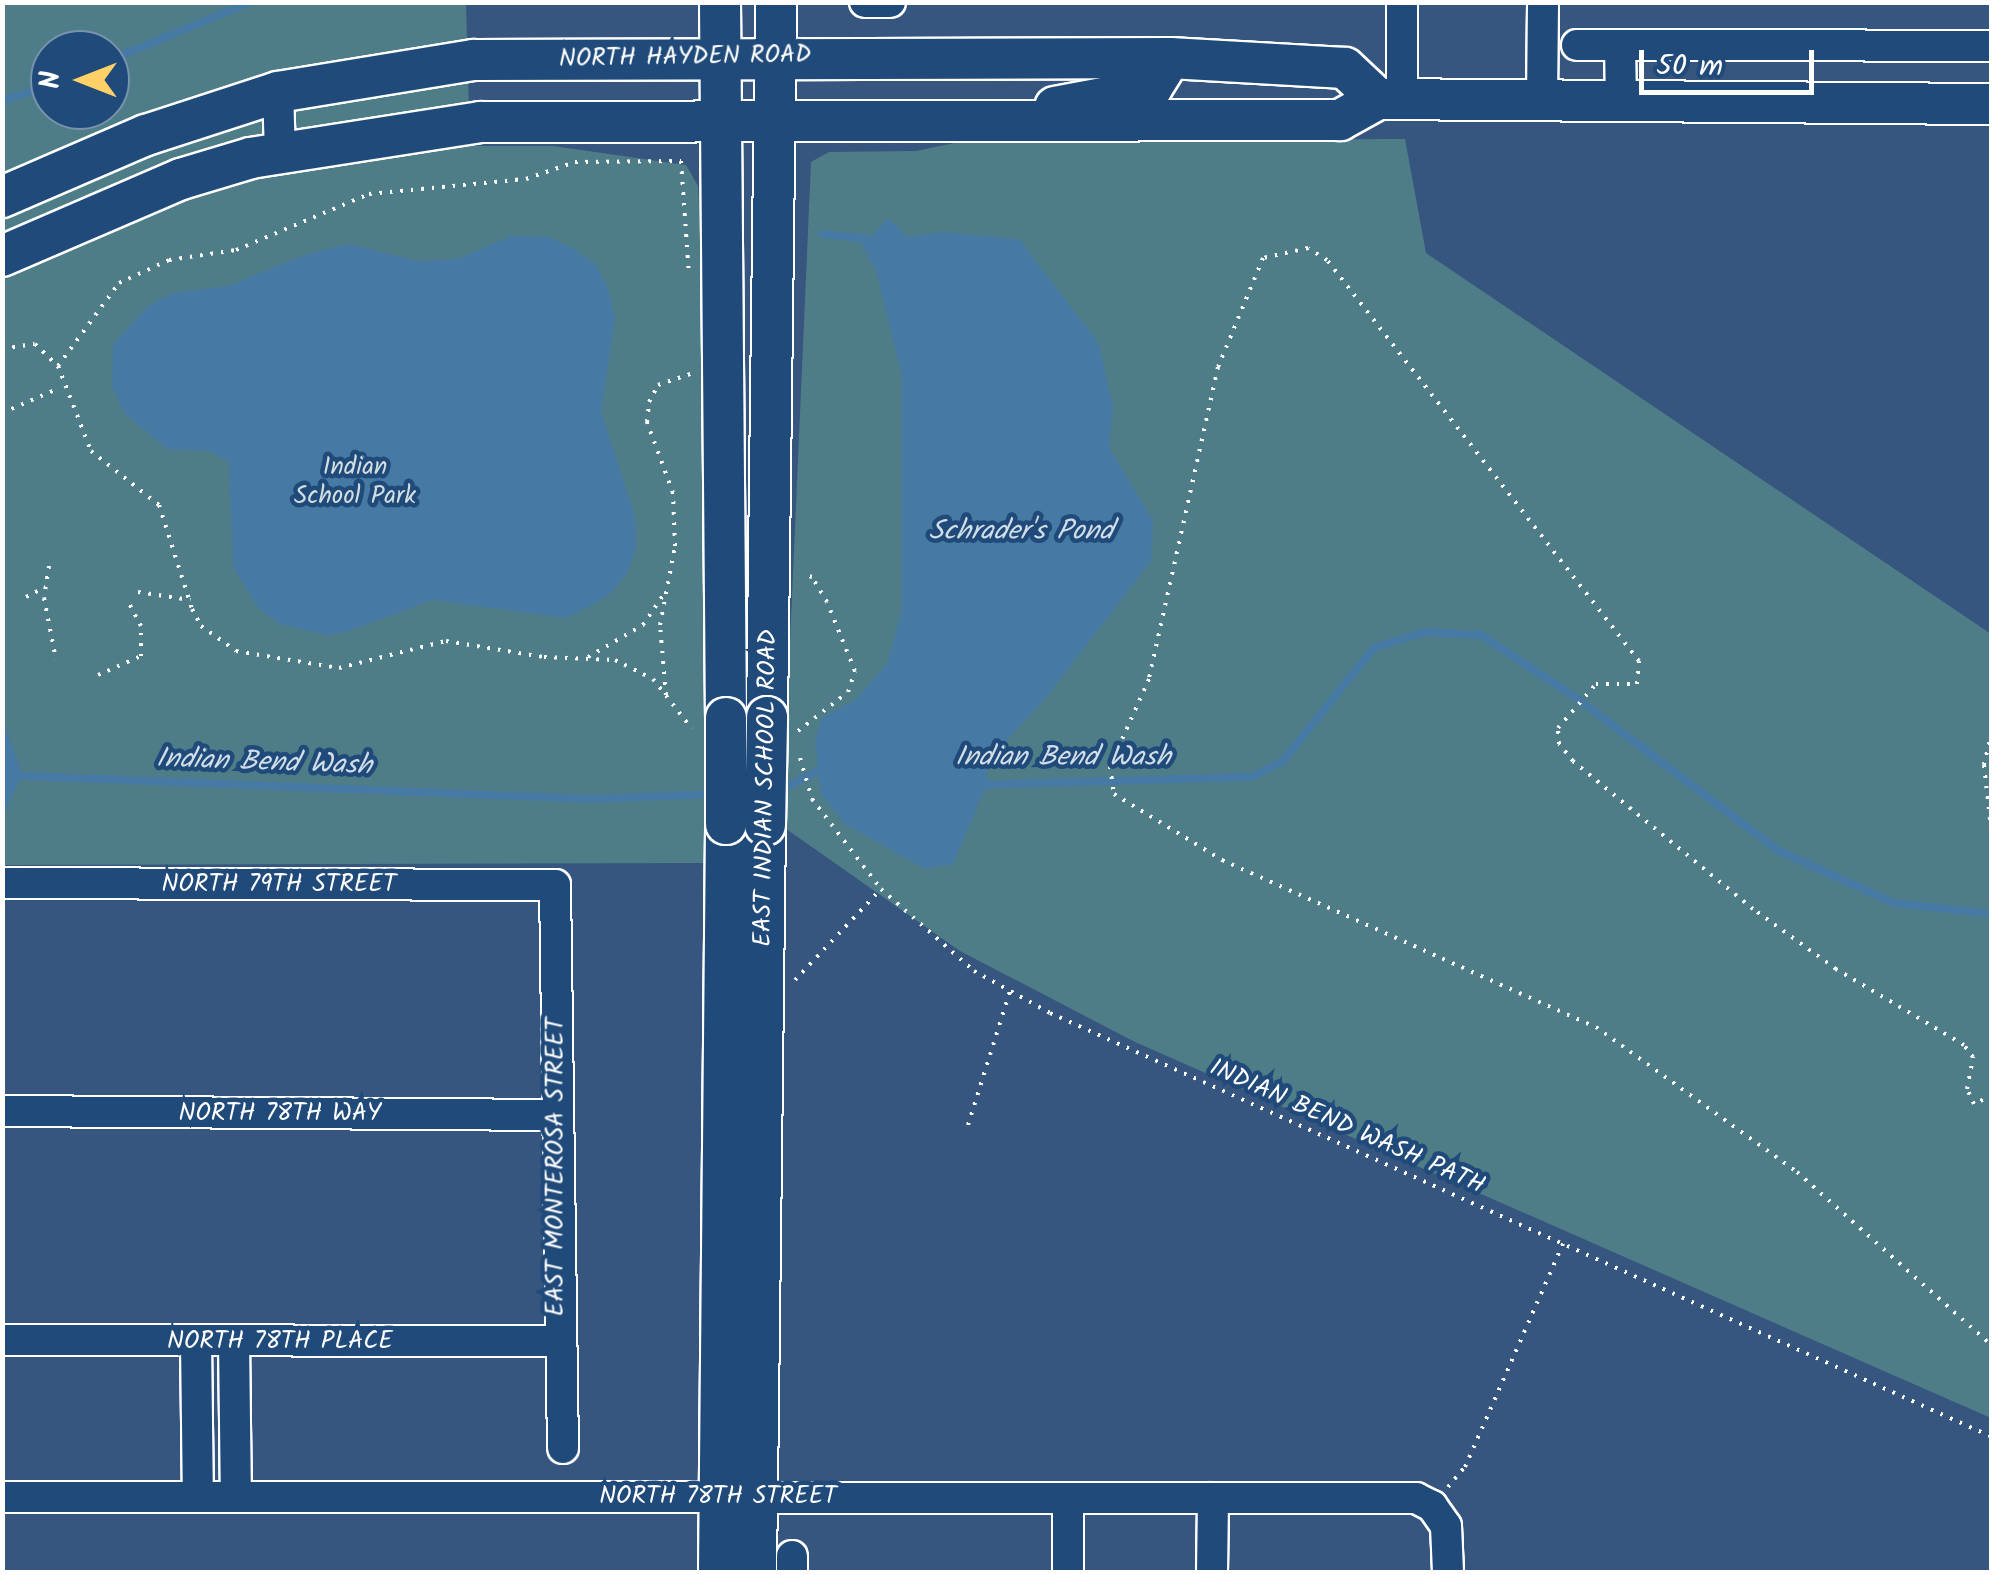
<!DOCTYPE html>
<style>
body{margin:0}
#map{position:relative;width:1994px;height:1575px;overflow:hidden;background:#36567f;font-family:Kalam,sans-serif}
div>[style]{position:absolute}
.green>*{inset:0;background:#4e7d87}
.water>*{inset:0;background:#4679a3}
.stream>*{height:8px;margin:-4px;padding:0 4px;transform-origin:4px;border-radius:4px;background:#4679a3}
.path>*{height:4px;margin-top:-2px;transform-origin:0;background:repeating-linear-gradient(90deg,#fff 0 2.5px,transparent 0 10.5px)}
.roads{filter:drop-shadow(2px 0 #fff) drop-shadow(-2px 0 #fff) drop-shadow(0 2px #fff) drop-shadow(0 -2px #fff)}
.minor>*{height:30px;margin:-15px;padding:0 15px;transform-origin:15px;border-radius:15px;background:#1f4a7a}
.major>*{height:40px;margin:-20px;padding:0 20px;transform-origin:20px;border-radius:20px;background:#1f4a7a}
.bridges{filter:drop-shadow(2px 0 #fff) drop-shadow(-2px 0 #fff) drop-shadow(0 2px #fff) drop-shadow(0 -2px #fff)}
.major-bridge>*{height:40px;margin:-20px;padding:0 20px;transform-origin:20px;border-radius:20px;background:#1f4a7a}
span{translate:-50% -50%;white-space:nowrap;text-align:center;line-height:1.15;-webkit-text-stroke:9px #1f4a7a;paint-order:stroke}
.street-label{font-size:25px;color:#fff}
.park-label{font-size:25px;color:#d3dee1}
.water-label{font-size:28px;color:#d1dee8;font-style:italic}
.frame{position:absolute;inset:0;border:5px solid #fff;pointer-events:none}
.north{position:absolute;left:30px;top:30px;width:100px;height:100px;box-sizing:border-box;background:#1f4a7a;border:2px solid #7992af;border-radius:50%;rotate:270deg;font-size:28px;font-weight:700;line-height:40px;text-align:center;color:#fff}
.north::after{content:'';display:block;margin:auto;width:35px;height:45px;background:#ffd166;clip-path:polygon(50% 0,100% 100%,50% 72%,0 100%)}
.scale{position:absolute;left:1639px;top:50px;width:175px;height:45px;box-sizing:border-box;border:5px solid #fff;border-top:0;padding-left:12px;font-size:30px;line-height:35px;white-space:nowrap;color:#fff;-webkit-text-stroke:8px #1f4a7a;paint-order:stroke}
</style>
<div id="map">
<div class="green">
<div style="clip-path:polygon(evenodd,2px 3px,466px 3px,470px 146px,553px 146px,686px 165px,698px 186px,701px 250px,710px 863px,3px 865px,2px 3px,50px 50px,110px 50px,110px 110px,50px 110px,50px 50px)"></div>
<div style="clip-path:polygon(1405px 139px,1426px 253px,1991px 634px,1991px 1418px,1135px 1042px,960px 951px,782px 826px,811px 162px,829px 152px,916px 151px,964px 141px)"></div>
</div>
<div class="water">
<div style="clip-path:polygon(888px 218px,908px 237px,942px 232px,1019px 239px,1099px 344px,1113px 408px,1109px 448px,1153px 520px,1151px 561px,1045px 699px,988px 760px,986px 786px,953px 864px,925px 869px,845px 824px,821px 794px,815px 740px,822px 718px,855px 700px,887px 664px,902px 611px,902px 376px,876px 270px,862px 246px)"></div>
<div style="clip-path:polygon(511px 236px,548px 237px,569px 246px,596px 264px,608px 289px,615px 318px,601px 412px,635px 516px,636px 548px,627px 573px,607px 597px,566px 618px,432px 600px,346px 632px,326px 635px,280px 624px,258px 608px,233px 567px,229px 462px,209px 451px,167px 449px,124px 413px,112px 386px,113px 345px,147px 307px,173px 293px,228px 286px,307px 254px,349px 244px,417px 261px,458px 259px)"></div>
<div style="clip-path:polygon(2px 717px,22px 774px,3px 816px,2px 816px)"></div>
</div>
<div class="stream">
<div style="left:110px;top:60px;width:152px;rotate:-22.4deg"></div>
<div style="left:2px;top:101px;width:51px;rotate:-18.4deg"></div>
<div style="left:822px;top:234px;width:44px;rotate:6.5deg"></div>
<div style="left:2px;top:775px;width:590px;rotate:2.33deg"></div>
<div style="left:592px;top:799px;width:120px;rotate:-2.4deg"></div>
<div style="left:977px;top:785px;width:275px;rotate:-1.7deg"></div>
<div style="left:1252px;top:777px;width:35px;rotate:-27deg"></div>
<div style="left:1283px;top:761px;width:145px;rotate:-51.2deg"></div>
<div style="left:1374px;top:648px;width:52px;rotate:-17.7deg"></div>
<div style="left:1424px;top:632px;width:57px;rotate:3deg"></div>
<div style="left:1481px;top:635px;width:116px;rotate:33.4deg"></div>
<div style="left:1578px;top:699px;width:252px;rotate:37.1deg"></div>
<div style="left:1779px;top:851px;width:126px;rotate:24.3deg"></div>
<div style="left:1894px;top:903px;width:99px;rotate:6.4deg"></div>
<div style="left:776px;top:792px;width:54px;rotate:-26.6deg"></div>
</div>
<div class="path">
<div style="left:2px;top:349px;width:33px;rotate:-9deg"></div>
<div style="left:35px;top:344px;width:32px;rotate:44deg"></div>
<div style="left:58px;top:366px;width:91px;rotate:68.8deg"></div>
<div style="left:91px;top:451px;width:87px;rotate:38.5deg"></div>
<div style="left:159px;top:505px;width:109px;rotate:72.4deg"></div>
<div style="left:192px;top:609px;width:19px;rotate:62deg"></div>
<div style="left:201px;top:626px;width:43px;rotate:35.5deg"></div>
<div style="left:236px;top:651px;width:104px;rotate:9.4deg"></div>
<div style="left:339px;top:668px;width:110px;rotate:-14.2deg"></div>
<div style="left:446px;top:641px;width:99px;rotate:9.3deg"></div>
<div style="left:544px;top:657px;width:71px;rotate:2.4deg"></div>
<div style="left:615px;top:660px;width:42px;rotate:26.6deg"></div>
<div style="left:653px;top:679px;width:63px;rotate:52deg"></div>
<div style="left:58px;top:366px;width:103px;rotate:-53.7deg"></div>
<div style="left:119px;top:283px;width:55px;rotate:-24.7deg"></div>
<div style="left:169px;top:260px;width:68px;rotate:-8.5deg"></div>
<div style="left:236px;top:250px;width:144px;rotate:-22.8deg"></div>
<div style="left:369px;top:194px;width:158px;rotate:-5.5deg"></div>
<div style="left:526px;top:179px;width:52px;rotate:-19.1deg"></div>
<div style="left:575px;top:162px;width:106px;rotate:-0.5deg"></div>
<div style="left:681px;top:161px;width:115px;rotate:86deg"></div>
<div style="left:2px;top:413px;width:58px;rotate:-23.5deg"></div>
<div style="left:49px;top:566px;width:32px;rotate:99deg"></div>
<div style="left:44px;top:598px;width:63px;rotate:79deg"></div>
<div style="left:138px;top:592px;width:53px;rotate:8.7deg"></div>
<div style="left:26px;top:597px;width:22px;rotate:-27deg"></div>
<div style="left:588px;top:657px;width:64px;rotate:-30.2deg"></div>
<div style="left:643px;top:625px;width:36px;rotate:-56deg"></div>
<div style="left:98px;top:675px;width:47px;rotate:-23.8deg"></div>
<div style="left:141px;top:656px;width:30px;rotate:-90deg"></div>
<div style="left:141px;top:626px;width:27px;rotate:-118deg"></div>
<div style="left:666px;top:695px;width:70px;rotate:-94.9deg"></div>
<div style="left:660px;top:625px;width:80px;rotate:-79.2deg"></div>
<div style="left:675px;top:546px;width:53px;rotate:-92.2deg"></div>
<div style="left:673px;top:493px;width:76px;rotate:-110.1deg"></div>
<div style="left:647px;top:422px;width:20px;rotate:-84deg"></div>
<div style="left:649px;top:402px;width:19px;rotate:-62deg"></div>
<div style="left:658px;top:385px;width:36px;rotate:-19deg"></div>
<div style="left:798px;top:731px;width:63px;rotate:-38deg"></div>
<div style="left:848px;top:692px;width:22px;rotate:-72deg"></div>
<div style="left:855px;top:671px;width:74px;rotate:-112.1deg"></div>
<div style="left:827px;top:602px;width:29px;rotate:-121deg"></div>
<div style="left:812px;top:577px;width:10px;rotate:-163deg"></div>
<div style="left:1992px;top:732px;width:34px;rotate:104deg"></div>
<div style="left:1984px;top:765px;width:73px;rotate:83.7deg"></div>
<div style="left:800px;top:758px;width:43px;rotate:73.7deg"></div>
<div style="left:812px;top:799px;width:113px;rotate:52.5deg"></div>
<div style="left:881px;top:889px;width:124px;rotate:41.4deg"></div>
<div style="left:974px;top:971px;width:87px;rotate:28.9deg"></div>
<div style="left:1050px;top:1013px;width:1033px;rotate:24.23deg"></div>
<div style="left:795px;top:980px;width:125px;rotate:-46.6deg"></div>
<div style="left:1992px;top:1095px;width:20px;rotate:153deg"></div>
<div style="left:1974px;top:1104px;width:17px;rotate:-115deg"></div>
<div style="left:1967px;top:1089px;width:33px;rotate:-79deg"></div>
<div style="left:1973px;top:1057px;width:15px;rotate:-127deg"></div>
<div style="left:1964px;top:1045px;width:149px;rotate:-149.3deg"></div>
<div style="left:1836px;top:969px;width:102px;rotate:-144.1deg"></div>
<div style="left:1753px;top:909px;width:233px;rotate:-140.6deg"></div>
<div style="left:1573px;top:761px;width:22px;rotate:-129deg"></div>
<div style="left:1559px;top:744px;width:16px;rotate:-94deg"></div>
<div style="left:1558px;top:728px;width:58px;rotate:-49.2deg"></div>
<div style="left:1596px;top:684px;width:41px"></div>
<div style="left:1637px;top:684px;width:23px;rotate:-85deg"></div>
<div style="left:1639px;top:661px;width:508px;rotate:-127.88deg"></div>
<div style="left:1327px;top:260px;width:22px;rotate:-148deg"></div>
<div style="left:1308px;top:248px;width:46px;rotate:167.5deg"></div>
<div style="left:1263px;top:258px;width:118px;rotate:112.4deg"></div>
<div style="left:1218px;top:367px;width:320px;rotate:102.5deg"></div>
<div style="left:1149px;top:679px;width:95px;rotate:114.1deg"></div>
<div style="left:1110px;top:766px;width:28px;rotate:82deg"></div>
<div style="left:1114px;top:794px;width:127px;rotate:31.4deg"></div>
<div style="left:1222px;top:860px;width:410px;rotate:24.1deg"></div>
<div style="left:1596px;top:1027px;width:248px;rotate:35.8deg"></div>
<div style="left:1797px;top:1172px;width:261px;rotate:41.7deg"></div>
<div style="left:968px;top:1125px;width:140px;rotate:-72.6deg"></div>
<div style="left:1448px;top:1487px;width:26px;rotate:-50deg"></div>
<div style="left:1465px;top:1467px;width:244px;rotate:-66.3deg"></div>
</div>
<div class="roads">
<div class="minor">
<div style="left:865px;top:2px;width:25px"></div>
<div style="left:1402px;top:2px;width:97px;rotate:90deg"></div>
<div style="left:1577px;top:45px;width:415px;rotate:0.1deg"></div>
<div style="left:1620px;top:45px;width:56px;rotate:89deg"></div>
<div style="left:278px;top:92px;width:59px;rotate:88.1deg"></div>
<div style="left:1542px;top:101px;width:99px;rotate:-89.4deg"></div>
<div style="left:2px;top:883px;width:553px;rotate:0.21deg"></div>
<div style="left:555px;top:885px;width:563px;rotate:89.19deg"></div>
<div style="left:2px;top:1111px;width:555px;rotate:0.41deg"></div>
<div style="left:2px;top:1340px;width:555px;rotate:0.1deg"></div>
<div style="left:234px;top:1340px;width:156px;rotate:89.3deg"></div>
<div style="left:196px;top:1341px;width:156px;rotate:89.3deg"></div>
<div style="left:2px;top:1497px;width:1414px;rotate:0.04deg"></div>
<div style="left:1416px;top:1498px;width:18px;rotate:27deg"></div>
<div style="left:1432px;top:1506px;width:24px;rotate:55deg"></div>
<div style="left:1446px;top:1526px;width:46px;rotate:87.5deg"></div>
<div style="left:1068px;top:1498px;width:74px;rotate:90deg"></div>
<div style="left:792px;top:1572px;width:16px;rotate:-90deg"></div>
<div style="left:1212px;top:1572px;width:74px;rotate:-89.2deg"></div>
</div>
<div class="major">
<div style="left:720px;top:2px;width:716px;rotate:89.52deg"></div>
<div style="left:1055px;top:107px;width:98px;rotate:-10.6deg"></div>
<div style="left:1151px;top:89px;width:36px;rotate:-58deg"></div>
<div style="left:2px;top:197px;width:157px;rotate:-23.3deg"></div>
<div style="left:146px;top:135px;width:139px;rotate:-18deg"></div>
<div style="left:278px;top:92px;width:198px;rotate:-9.3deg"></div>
<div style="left:473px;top:60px;width:697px;rotate:-0.16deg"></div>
<div style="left:1170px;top:58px;width:175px;rotate:3.3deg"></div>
<div style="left:1345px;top:68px;width:45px;rotate:43.2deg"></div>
<div style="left:2px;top:256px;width:195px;rotate:-23.3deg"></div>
<div style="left:181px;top:179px;width:73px;rotate:-16.7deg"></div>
<div style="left:251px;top:158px;width:232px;rotate:-8.9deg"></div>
<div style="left:480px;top:122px;width:860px;rotate:-0.13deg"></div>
<div style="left:1340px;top:120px;width:43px;rotate:-28.9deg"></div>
<div style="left:1378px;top:99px;width:614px;rotate:0.47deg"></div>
<div style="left:767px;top:717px;width:715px;rotate:-89.28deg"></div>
<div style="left:719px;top:1572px;width:748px;rotate:-89.46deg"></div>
<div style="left:756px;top:1572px;width:747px;rotate:-89.31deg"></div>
</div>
</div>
<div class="bridges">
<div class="major-bridge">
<div style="left:726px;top:718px;width:106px;rotate:90deg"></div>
<div style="left:765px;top:825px;width:108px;rotate:-88.9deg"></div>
</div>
</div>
<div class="street-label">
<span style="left:685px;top:57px;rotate:-1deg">NORTH HAYDEN ROAD</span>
<span style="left:766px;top:788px;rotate:-89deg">EAST INDIAN SCHOOL ROAD</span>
<span style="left:279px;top:884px">NORTH 79TH STREET</span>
<span style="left:280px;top:1113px">NORTH 78TH WAY</span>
<span style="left:1347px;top:1127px;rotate:24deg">INDIAN BEND WASH PATH</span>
<span style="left:556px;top:1167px;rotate:-90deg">EAST MONTEROSA STREET</span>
<span style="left:280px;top:1341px">NORTH 78TH PLACE</span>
<span style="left:718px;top:1496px">NORTH 78TH STREET</span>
</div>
<div class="park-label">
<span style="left:355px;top:482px">Indian<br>School Park</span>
</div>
<div class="water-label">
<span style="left:1021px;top:532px">Schrader's Pond</span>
<span style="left:1063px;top:758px">Indian Bend Wash</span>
<span style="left:264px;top:763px;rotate:2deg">Indian Bend Wash</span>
</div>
<div class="frame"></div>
<div class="north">N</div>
<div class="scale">50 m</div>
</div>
